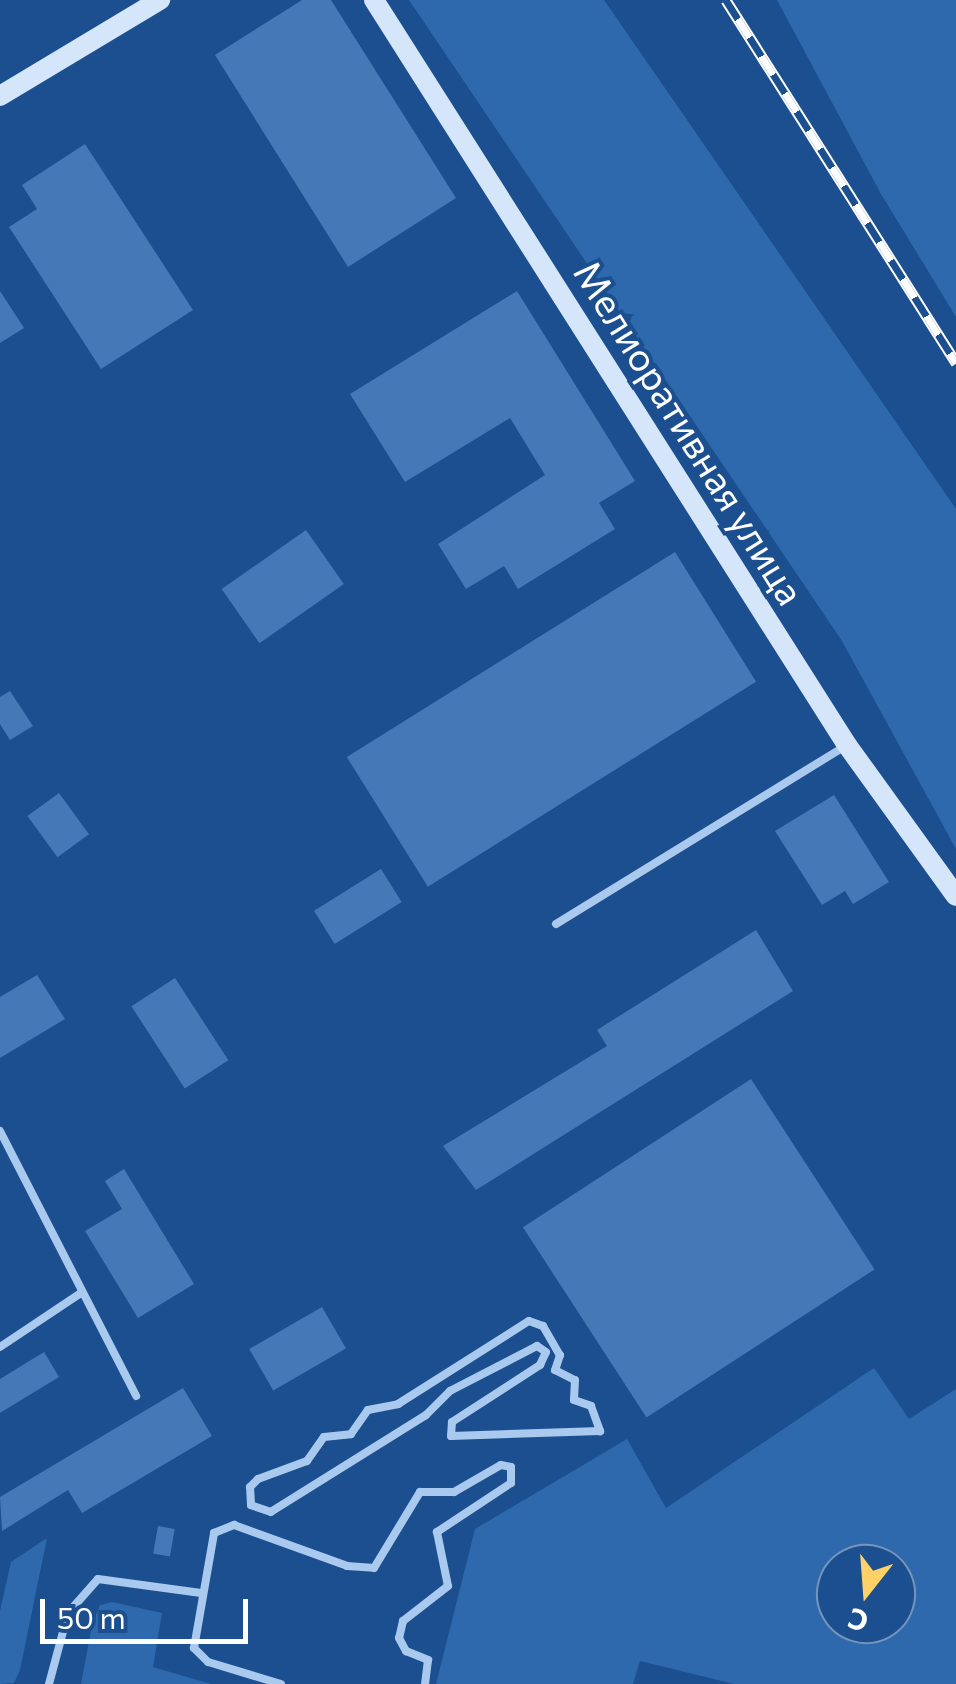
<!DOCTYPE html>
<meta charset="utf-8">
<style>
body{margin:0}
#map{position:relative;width:956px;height:1684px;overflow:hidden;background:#1b4f8f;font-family:Commissioner,sans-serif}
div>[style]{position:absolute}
.green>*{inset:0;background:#2e69ad}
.building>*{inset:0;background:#4478b7;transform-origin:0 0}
.lane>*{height:8px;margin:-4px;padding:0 4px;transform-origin:4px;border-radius:4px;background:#a9c9ee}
.secondary>*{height:20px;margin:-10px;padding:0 10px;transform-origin:10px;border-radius:10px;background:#d6e6fa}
.rail>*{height:11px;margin-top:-5.5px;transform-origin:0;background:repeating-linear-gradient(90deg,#1b4f8f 0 22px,#fff 0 44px);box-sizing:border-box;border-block:2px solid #fff}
span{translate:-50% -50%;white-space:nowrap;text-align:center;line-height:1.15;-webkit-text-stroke:8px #1b4f8f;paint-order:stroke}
.street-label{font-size:38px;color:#fff}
.north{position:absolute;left:816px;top:1544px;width:100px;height:100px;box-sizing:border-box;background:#1b4f8f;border:2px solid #7695bc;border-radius:50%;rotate:197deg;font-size:28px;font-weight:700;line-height:40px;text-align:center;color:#fff}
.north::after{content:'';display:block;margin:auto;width:35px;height:45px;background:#ffd166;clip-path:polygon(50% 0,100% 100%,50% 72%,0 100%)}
.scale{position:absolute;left:40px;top:1599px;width:208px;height:45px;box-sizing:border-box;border:5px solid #fff;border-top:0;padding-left:12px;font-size:30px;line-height:35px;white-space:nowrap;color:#fff;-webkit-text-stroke:8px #1b4f8f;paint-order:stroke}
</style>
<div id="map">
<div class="green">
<div style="clip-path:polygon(409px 0,604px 0,956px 509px,956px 849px,842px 641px)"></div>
<div style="clip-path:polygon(777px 0,956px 0,956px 317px,881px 194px)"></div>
<div style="clip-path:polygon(evenodd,874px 1368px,909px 1419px,956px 1389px,956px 1684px,734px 1684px,640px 1661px,633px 1684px,436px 1684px,475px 1529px,627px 1439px,666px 1508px,874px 1368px,836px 1564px,896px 1564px,896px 1624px,836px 1624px,836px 1564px)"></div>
<div style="clip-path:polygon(47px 1538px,20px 1670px,14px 1683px,0 1684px,0 1611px,11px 1562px)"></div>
<div style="clip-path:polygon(112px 1602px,162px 1613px,153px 1667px,211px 1684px,81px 1684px,92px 1625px,100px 1605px)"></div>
</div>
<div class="building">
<div style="clip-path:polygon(302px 0,331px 0,456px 198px,348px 267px,215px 55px)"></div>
<div style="clip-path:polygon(85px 144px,193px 310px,101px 369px,9px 227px,37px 209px,22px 185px)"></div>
<div style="clip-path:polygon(0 291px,24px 328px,0 343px)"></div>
<div style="clip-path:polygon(517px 291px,635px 481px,599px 503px,615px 529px,518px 589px,504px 566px,466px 589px,438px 544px,545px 475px,510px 418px,405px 482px,350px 394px)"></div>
<div style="left:306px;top:530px;width:66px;height:103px;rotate:55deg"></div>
<div style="left:675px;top:552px;width:153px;height:387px;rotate:58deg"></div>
<div style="clip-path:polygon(10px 691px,33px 726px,10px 740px,0 724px,0 697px)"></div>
<div style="left:59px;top:793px;width:51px;height:39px;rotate:54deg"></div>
<div style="clip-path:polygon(834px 795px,889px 882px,853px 904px,845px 891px,822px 905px,775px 831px)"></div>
<div style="left:381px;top:869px;width:39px;height:79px;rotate:58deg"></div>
<div style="clip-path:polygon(756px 930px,793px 991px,476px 1190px,443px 1146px,607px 1046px,597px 1030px)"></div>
<div style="clip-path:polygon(37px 975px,65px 1019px,0 1058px,0 997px)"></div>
<div style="left:175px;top:978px;width:98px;height:52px;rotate:57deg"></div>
<div style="left:751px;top:1079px;width:227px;height:272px;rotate:57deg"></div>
<div style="clip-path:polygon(124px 1169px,194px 1284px,138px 1318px,85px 1231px,122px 1209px,105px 1181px)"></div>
<div style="left:322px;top:1307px;width:48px;height:84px;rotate:60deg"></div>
<div style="clip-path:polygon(44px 1352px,59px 1377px,0 1413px,0 1379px)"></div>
<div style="clip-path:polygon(183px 1388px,212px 1436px,82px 1513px,68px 1490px,2px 1531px,0 1497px)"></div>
<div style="left:158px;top:1526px;width:17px;height:28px;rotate:10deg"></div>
</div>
<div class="lane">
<div style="left:556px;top:924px;width:342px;rotate:-31.6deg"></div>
<div style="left:0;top:1131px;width:298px;rotate:62.8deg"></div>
<div style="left:529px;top:1321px;width:15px;rotate:20deg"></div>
<div style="left:543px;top:1326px;width:34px;rotate:60deg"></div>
<div style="left:560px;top:1355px;width:16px;rotate:108deg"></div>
<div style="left:555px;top:1370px;width:22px;rotate:27deg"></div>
<div style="left:575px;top:1380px;width:20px;rotate:93deg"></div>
<div style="left:574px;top:1400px;width:18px;rotate:19deg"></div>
<div style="left:591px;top:1406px;width:27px;rotate:70deg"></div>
<div style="left:600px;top:1431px;width:149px;rotate:178.1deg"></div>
<div style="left:451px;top:1436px;width:14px;rotate:-86deg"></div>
<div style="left:452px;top:1422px;width:105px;rotate:-32.9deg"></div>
<div style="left:540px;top:1365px;width:14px;rotate:-65deg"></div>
<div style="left:546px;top:1352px;width:11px;rotate:-146deg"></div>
<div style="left:537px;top:1346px;width:98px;rotate:152.7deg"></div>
<div style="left:450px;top:1391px;width:34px;rotate:135deg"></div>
<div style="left:426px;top:1415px;width:183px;rotate:148deg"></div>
<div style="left:271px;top:1512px;width:21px;rotate:-161deg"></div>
<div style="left:251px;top:1505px;width:18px;rotate:-93deg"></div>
<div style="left:250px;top:1487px;width:11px;rotate:-45deg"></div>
<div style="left:258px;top:1479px;width:52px;rotate:-20.2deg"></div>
<div style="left:307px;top:1461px;width:29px;rotate:-55deg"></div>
<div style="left:324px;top:1437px;width:27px;rotate:-6deg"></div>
<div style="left:351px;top:1434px;width:29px;rotate:-55deg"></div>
<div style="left:368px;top:1410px;width:31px;rotate:-11deg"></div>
<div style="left:398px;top:1404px;width:155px;rotate:-32.4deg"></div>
<div style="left:0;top:1347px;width:97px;rotate:-33.7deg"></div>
<div style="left:49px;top:1684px;width:73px;rotate:-75deg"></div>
<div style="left:68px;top:1613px;width:45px;rotate:-48.6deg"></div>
<div style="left:98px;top:1579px;width:104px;rotate:7.7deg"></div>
<div style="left:281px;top:1684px;width:76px;rotate:-163.2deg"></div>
<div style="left:208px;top:1662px;width:20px;rotate:-135deg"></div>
<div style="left:194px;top:1648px;width:117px;rotate:-80.1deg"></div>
<div style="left:214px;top:1533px;width:22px;rotate:-22deg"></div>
<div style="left:234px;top:1525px;width:120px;rotate:19.9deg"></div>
<div style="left:347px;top:1566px;width:27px;rotate:4deg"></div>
<div style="left:374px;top:1568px;width:89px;rotate:-58.8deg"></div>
<div style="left:420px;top:1492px;width:34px"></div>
<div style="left:454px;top:1492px;width:54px;rotate:-29.9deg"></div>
<div style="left:501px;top:1465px;width:10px;rotate:11deg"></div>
<div style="left:511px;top:1467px;width:16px;rotate:90deg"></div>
<div style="left:511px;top:1483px;width:89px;rotate:146.5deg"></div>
<div style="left:437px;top:1532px;width:55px;rotate:78.5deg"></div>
<div style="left:448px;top:1586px;width:57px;rotate:142.1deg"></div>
<div style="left:403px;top:1621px;width:17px;rotate:103deg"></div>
<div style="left:399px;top:1638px;width:15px;rotate:62deg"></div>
<div style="left:406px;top:1651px;width:24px;rotate:22deg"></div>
<div style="left:428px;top:1660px;width:24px;rotate:97deg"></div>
</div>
<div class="secondary">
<div style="left:374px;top:0;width:882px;rotate:57.59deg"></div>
<div style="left:847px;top:745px;width:186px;rotate:54.2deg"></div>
<div style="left:0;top:96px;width:187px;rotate:-31deg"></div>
</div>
<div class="rail">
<div style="left:726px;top:0;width:430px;rotate:57.6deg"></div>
</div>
<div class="street-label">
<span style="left:690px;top:432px;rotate:58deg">Мелиоративная улица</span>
</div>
<div class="north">С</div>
<div class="scale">50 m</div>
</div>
